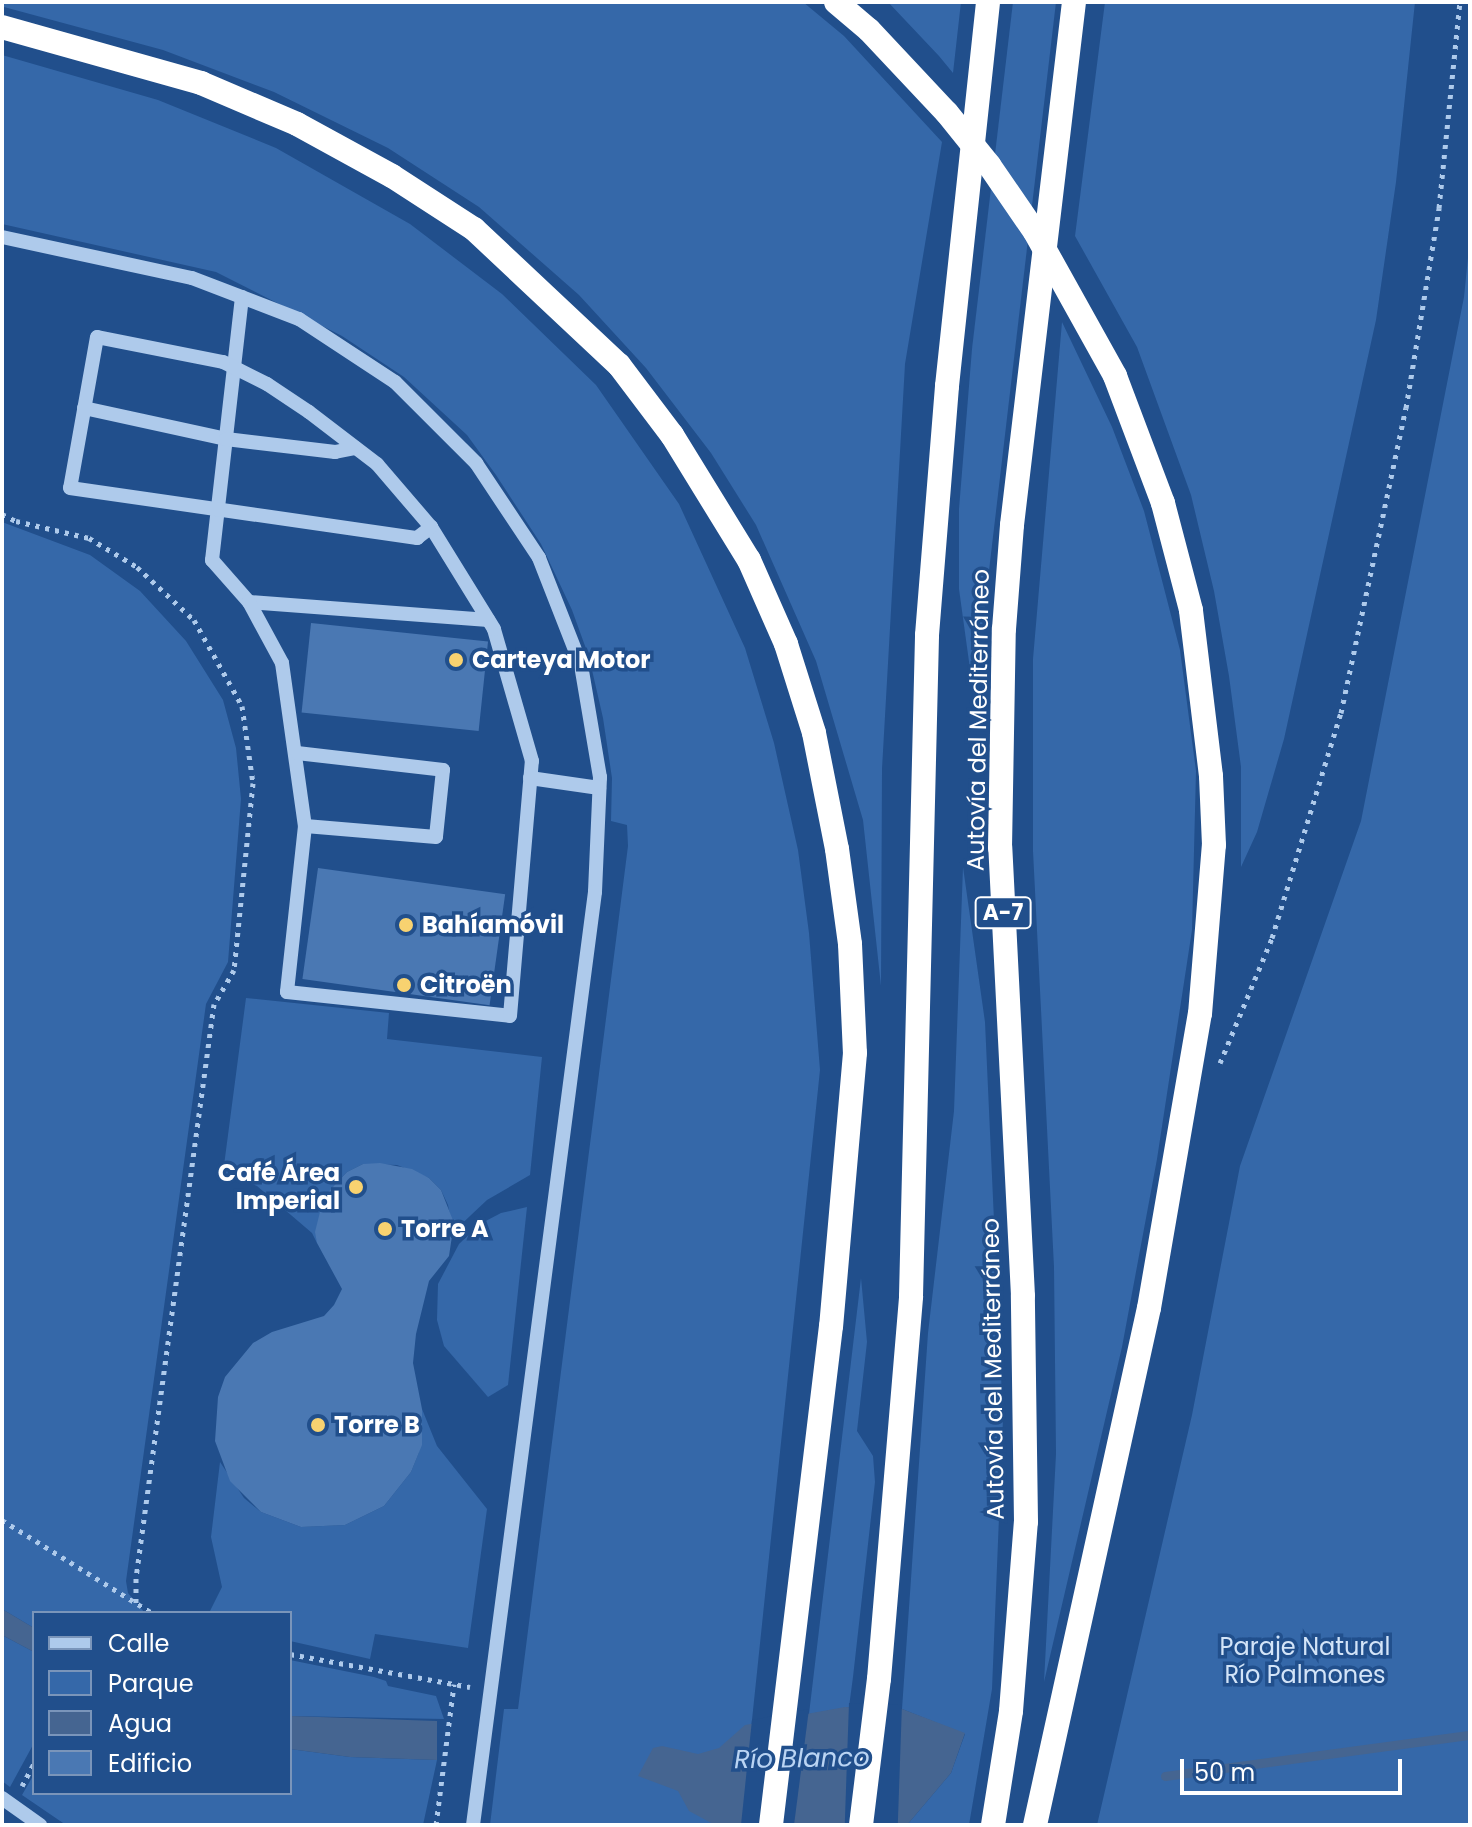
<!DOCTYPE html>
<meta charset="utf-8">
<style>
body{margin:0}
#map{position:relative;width:1472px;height:1827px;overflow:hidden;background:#214f8c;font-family:Poppins,sans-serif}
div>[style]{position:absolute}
.green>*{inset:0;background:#3568a9}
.water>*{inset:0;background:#456591}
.pier>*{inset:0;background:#214f8c;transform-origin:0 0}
.stream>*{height:9px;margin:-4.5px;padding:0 4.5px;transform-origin:4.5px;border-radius:4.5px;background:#456591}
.building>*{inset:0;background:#4a78b3;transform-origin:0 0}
.path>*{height:5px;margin-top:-2.5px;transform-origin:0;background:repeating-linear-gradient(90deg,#aecaeb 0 4px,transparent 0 10px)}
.minor>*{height:14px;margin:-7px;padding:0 7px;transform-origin:7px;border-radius:7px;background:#aecaeb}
.highway>*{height:24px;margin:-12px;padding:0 12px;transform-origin:12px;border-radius:12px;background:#fff}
.highway-bridge>*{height:24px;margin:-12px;padding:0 12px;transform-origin:12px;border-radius:12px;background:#fff}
.dots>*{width:22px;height:22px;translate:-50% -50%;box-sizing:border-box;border:4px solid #214f8c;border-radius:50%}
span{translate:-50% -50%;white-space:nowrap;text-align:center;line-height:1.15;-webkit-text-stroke:7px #214f8c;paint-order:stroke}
.shield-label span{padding:2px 6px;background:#214f8c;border:2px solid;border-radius:6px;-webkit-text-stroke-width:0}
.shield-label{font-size:22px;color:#fff;font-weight:700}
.poi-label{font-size:24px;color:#fff;font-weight:700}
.left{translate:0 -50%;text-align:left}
.right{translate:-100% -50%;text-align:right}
.street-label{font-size:24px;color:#fff}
.park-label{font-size:24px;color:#d3e4f8}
.water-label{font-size:26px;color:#bad4f3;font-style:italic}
.frame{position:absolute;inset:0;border:4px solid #fff;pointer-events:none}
.legend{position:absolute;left:32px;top:1611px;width:260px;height:184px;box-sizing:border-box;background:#214f8c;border:2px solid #7a95ba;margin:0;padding:10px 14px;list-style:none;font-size:24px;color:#fff}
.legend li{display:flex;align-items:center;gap:16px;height:40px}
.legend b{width:40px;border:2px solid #7a95ba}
.scale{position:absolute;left:1180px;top:1759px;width:222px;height:36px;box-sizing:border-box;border:4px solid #fff;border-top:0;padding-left:10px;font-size:24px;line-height:28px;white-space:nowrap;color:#fff;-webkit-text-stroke:6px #214f8c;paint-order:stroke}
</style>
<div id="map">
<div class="green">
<div style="clip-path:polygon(2px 2px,803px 2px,844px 36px,942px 142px,905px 364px,882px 769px,881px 986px,863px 820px,816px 661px,756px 525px,711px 453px,646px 368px,579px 295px,479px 207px,388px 148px,274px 92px,163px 50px,4px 7px)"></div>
<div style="clip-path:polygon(888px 2px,961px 2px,953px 73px,939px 56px)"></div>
<div style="clip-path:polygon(1013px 2px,1056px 2px,974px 698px,959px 589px,959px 509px,972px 349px)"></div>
<div style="clip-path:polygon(1105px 2px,1415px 2px,1396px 182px,1376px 320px,1284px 739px,1257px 832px,1241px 867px,1241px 767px,1229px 676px,1214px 591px,1191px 495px,1137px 347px,1075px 236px)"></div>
<div style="clip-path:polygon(2px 55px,158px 100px,276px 148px,410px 224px,502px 294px,596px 385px,679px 504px,745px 648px,774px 743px,798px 850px,809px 933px,820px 1070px,741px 1825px,490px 1825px,504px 1709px,518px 1709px,628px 846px,627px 825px,611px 821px,612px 778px,603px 718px,589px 657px,572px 610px,541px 544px,496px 475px,467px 435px,404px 377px,342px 336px,216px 272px,2px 224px)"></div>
<div style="clip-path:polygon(1470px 238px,1470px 1825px,1097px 1825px,1192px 1415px,1240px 1166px,1361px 821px,1464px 297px)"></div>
<div style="clip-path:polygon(1062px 322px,1112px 427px,1144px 511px,1180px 650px,1196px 771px,1192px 930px,1157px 1159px,1122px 1347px,1044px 1682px,1056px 1454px,1054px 1267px,1033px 851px,1033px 659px)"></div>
<div style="clip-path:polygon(2px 522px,90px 555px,140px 591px,186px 641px,223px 700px,236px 748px,241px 799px,228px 962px,206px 1004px,126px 1581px,128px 1593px,145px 1613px,34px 1613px,34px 1628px,2px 1609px)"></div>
<div style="clip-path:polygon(963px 867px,985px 1022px,1003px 1419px,992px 1689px,969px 1825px,907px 1825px,951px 1773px,965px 1734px,902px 1709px,928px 1333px,954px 1111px)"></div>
<div style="clip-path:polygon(246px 998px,389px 1013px,387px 1039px,542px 1057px,530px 1175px,487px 1200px,453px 1232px,448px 1205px,441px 1190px,429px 1178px,397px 1165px,363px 1164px,347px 1172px,328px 1192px,317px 1226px,317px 1243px,312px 1233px,257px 1186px,223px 1173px)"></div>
<div style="clip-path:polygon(527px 1207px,508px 1385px,488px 1397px,444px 1346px,437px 1320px,438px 1284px,459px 1244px,480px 1224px,501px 1213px)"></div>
<div style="clip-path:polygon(861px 1278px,867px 1342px,857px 1431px,873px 1456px,875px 1482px,853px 1677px,849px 1707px,809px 1714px)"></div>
<div style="clip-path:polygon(422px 1409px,437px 1446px,487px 1509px,468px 1648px,375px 1634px,370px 1659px,290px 1641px,290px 1613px,209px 1613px,222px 1587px,211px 1537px,220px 1462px,244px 1498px,261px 1512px,301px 1527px,345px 1525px,384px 1506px,411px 1472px,419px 1452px)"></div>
<div style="clip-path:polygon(2px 1635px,34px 1652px,34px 1743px,10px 1787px,2px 1781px)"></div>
<div style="clip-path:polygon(290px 1660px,374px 1677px,386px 1681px,388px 1686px,436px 1696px,444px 1719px,290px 1716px)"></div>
<div style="clip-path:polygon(290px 1749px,350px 1757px,437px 1760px,423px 1825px,66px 1825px,22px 1795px,34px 1774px,34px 1793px,290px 1793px)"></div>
</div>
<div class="water">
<div style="clip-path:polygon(2px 1609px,34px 1628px,34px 1652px,2px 1635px)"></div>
<div style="clip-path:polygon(845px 1707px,902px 1709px,965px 1733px,951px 1773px,907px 1825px,715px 1825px,689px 1811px,678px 1791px,638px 1776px,653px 1748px,662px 1746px,698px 1754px,719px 1748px,745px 1725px)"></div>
<div style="clip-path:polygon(290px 1716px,437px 1721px,437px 1760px,350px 1757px,290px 1749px)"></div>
</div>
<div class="pier">
<div style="left:849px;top:1703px;width:53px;height:123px;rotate:2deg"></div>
<div style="clip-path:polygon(809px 1709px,794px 1825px,741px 1825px,752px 1720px)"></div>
</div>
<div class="stream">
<div style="left:1165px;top:1776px;width:308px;rotate:-7.7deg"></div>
</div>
<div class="building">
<div style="left:311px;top:623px;width:178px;height:90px;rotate:6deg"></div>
<div style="left:318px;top:868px;width:189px;height:112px;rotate:8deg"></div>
<div style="clip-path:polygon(380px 1163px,412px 1169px,429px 1178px,441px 1190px,454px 1223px,449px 1256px,429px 1281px,416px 1334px,413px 1363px,422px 1409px,422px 1445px,411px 1472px,384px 1506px,345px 1525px,301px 1527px,261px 1512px,230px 1481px,215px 1441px,218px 1397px,225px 1377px,253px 1343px,272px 1332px,324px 1316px,334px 1305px,342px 1289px,317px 1243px,315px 1232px,321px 1208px,328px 1192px,347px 1172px,363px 1164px)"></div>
</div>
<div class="path">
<div style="left:2px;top:514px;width:16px;rotate:27deg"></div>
<div style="left:16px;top:521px;width:75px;rotate:13.1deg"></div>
<div style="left:89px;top:538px;width:56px;rotate:31.1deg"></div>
<div style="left:137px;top:567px;width:78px;rotate:42.9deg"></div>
<div style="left:194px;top:620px;width:98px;rotate:60.8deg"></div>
<div style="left:242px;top:706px;width:78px;rotate:81.9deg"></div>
<div style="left:253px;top:783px;width:188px;rotate:95.8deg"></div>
<div style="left:234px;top:970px;width:39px;rotate:120deg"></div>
<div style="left:214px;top:1004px;width:579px;rotate:97.74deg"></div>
<div style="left:136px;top:1578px;width:25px;rotate:90deg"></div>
<div style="left:1220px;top:1063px;width:135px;rotate:-67.4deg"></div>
<div style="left:1272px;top:938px;width:235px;rotate:-73deg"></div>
<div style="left:1341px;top:713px;width:312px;rotate:-78deg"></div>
<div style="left:1406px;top:408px;width:203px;rotate:-80.6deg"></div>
<div style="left:1439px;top:208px;width:207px;rotate:-84.2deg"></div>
<div style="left:2px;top:1520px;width:176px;rotate:31.8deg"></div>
<div style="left:290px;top:1654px;width:183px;rotate:10.4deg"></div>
<div style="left:22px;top:1786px;width:26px;rotate:-62deg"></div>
<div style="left:436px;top:1825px;width:142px;rotate:-82.7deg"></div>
</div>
<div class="minor">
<div style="left:2px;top:237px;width:194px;rotate:12.2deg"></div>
<div style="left:192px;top:278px;width:115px;rotate:21deg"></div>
<div style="left:299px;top:319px;width:115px;rotate:33.3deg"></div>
<div style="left:395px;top:382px;width:115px;rotate:45deg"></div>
<div style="left:476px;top:463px;width:114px;rotate:56.4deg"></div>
<div style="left:539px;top:558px;width:115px;rotate:68.6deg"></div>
<div style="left:581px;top:665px;width:114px;rotate:80.4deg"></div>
<div style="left:600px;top:777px;width:115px;rotate:92.5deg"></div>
<div style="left:595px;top:892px;width:941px;rotate:97.45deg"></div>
<div style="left:242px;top:297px;width:265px;rotate:96.5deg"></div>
<div style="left:212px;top:560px;width:56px;rotate:48.6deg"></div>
<div style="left:249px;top:602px;width:240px;rotate:4.3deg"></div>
<div style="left:84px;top:408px;width:145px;rotate:12.3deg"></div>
<div style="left:226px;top:439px;width:110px;rotate:6.8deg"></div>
<div style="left:335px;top:452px;width:21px;rotate:-11deg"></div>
<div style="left:249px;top:602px;width:69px;rotate:61.6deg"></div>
<div style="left:282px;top:663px;width:165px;rotate:82deg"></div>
<div style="left:305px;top:826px;width:167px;rotate:96.2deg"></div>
<div style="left:287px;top:992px;width:224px;rotate:6.1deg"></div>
<div style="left:510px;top:1016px;width:256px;rotate:-85.1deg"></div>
<div style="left:532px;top:761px;width:137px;rotate:-106.1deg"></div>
<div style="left:494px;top:629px;width:120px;rotate:-121.7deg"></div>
<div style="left:431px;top:527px;width:83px;rotate:-130.6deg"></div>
<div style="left:377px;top:464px;width:86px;rotate:-142.6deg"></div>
<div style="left:309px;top:412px;width:50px;rotate:-146.3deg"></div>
<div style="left:267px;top:384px;width:49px;rotate:-153.4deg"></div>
<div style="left:223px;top:362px;width:128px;rotate:-168.8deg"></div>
<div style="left:97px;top:337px;width:153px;rotate:100.1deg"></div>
<div style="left:70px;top:488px;width:351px;rotate:8.2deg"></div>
<div style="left:417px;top:538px;width:18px;rotate:-38deg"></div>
<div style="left:297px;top:753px;width:147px;rotate:6.6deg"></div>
<div style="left:443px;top:770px;width:67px;rotate:96deg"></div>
<div style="left:436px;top:837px;width:131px;rotate:-175.2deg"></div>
<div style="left:530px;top:778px;width:70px;rotate:8.2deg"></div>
<div style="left:2px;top:1798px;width:47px;rotate:35.4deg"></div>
</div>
<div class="highway">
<div style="left:2px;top:27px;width:207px;rotate:15.7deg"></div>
<div style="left:201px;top:83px;width:104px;rotate:23.1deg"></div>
<div style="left:297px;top:124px;width:108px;rotate:28.7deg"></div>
<div style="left:392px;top:176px;width:98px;rotate:32.9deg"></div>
<div style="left:474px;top:229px;width:199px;rotate:43.2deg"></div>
<div style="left:619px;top:365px;width:88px;rotate:52.9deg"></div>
<div style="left:672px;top:435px;width:147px;rotate:58.4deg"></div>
<div style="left:749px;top:560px;width:92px;rotate:66.2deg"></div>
<div style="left:786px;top:644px;width:93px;rotate:72.5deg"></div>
<div style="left:814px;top:733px;width:118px;rotate:78.8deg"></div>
<div style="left:837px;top:849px;width:96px;rotate:82.2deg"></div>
<div style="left:850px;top:944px;width:109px;rotate:87.4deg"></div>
<div style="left:855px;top:1053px;width:274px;rotate:95deg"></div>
<div style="left:831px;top:1326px;width:503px;rotate:96.86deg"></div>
<div style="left:861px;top:1825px;width:147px;rotate:-83deg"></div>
<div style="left:879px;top:1679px;width:384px;rotate:-85.2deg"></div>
<div style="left:911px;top:1296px;width:661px;rotate:-88.61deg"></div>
<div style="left:927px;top:635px;width:250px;rotate:-85.4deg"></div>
<div style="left:947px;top:386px;width:386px;rotate:-83.9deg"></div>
<div style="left:993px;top:1825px;width:115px;rotate:-81deg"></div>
<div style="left:1011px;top:1711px;width:190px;rotate:-85.5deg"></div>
<div style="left:1026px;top:1522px;width:226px;rotate:-90.8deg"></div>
<div style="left:1023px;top:1296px;width:449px;rotate:-92.9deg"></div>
<div style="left:1000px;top:848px;width:219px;rotate:-89deg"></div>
<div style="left:1004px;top:629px;width:104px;rotate:-85.6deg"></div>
<div style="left:1012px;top:525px;width:527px;rotate:-83.24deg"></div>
<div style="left:1035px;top:1825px;width:529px;rotate:-77.57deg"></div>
<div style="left:1149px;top:1308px;width:298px;rotate:-80.2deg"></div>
<div style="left:1200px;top:1014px;width:170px;rotate:-85.3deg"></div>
<div style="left:1214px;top:845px;width:69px;rotate:-92.5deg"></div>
<div style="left:1211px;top:776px;width:167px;rotate:-96.9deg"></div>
<div style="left:1191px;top:610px;width:111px;rotate:-104.7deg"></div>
</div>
<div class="highway-bridge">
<div style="left:836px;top:2px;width:43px;rotate:40.3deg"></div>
<div style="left:869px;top:30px;width:114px;rotate:46.8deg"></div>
<div style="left:947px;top:113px;width:67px;rotate:51.1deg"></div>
<div style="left:989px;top:165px;width:81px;rotate:55.5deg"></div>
<div style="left:1035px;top:232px;width:165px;rotate:60.9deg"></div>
<div style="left:1115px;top:376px;width:136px;rotate:69.3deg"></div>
</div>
<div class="dots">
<div style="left:456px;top:660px;background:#f8d270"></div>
<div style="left:406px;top:925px;background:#f8d270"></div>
<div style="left:404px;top:985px;background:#f8d270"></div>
<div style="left:356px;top:1187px;background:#f8d270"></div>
<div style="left:385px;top:1229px;background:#f8d270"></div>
<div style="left:318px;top:1425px;background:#f8d270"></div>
</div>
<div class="shield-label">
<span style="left:1003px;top:913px">A-7</span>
</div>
<div class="poi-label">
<span class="left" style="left:472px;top:660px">Carteya Motor</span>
<span class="left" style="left:422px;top:925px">Bahíamóvil</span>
<span class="left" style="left:420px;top:985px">Citroën</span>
<span class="right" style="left:340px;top:1187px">Café Área<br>Imperial</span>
<span class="left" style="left:401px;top:1229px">Torre A</span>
<span class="left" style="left:334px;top:1425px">Torre B</span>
</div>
<div class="street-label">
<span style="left:978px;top:720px;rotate:-89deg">Autovía del Mediterráneo</span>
<span style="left:993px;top:1369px;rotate:-91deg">Autovía del Mediterráneo</span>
</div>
<div class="park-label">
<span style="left:1305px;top:1661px">Paraje Natural<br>Río Palmones</span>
</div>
<div class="water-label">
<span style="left:802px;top:1759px;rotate:-1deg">Río Blanco</span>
</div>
<div class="frame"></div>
<ul class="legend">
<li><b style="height:10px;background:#aecaeb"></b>Calle</li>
<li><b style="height:22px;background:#3568a9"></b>Parque</li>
<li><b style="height:22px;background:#456591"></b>Agua</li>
<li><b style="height:22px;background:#4a78b3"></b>Edificio</li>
</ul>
<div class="scale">50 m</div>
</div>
